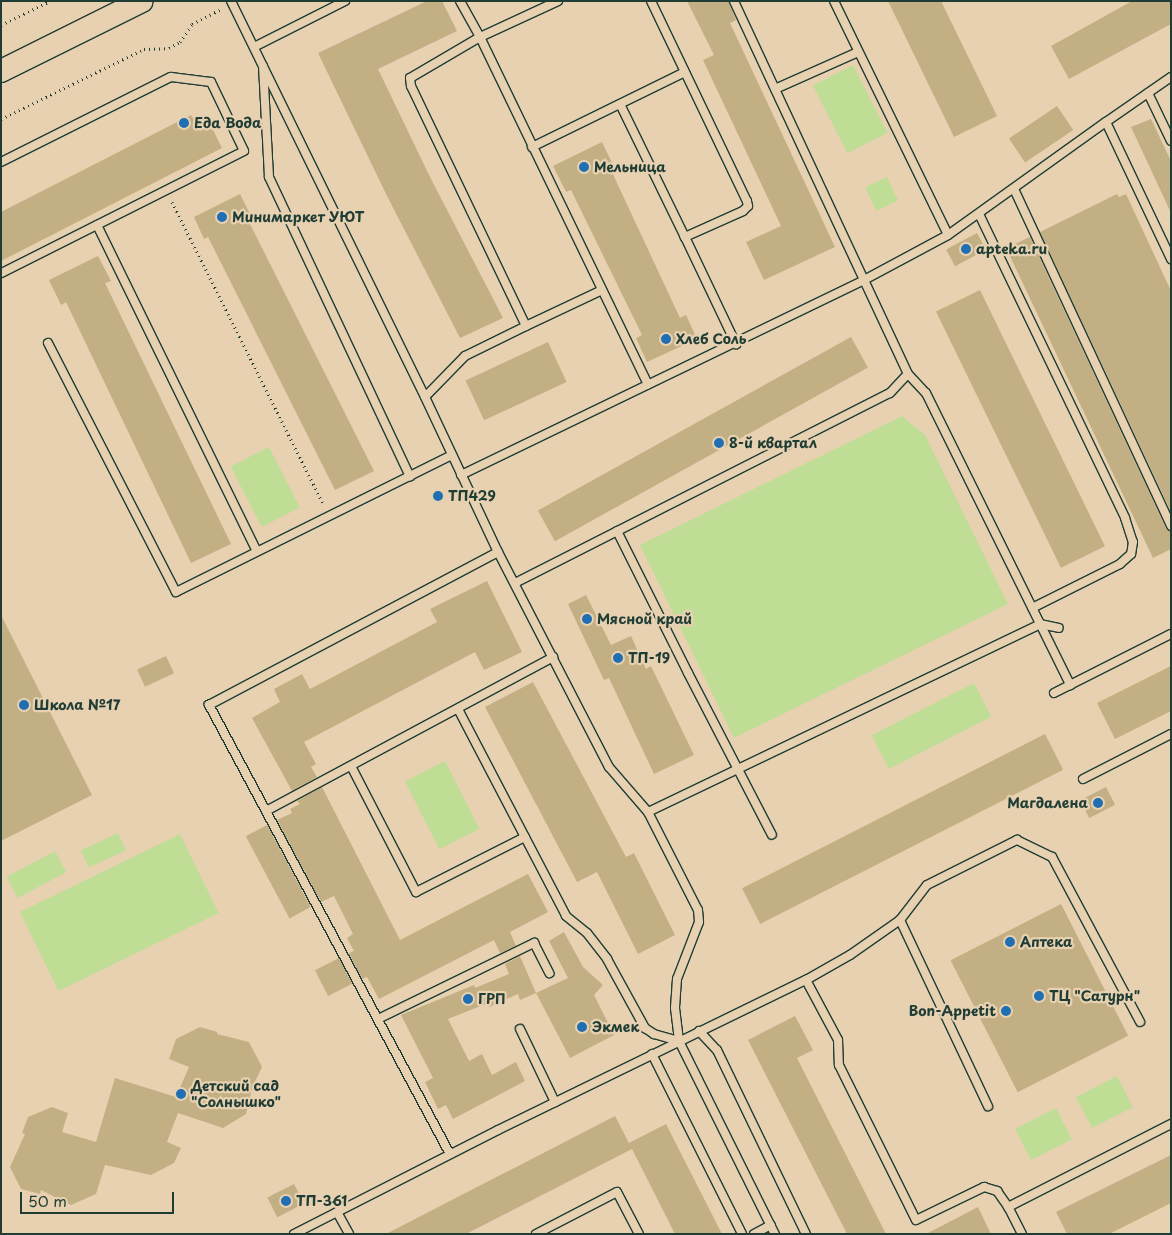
<!DOCTYPE html>
<meta charset="utf-8">
<style>
body{margin:0}
#map{position:relative;width:1172px;height:1235px;overflow:hidden;background:#e7d1b1;font-family:"Playpen Sans",sans-serif}
div>[style]{position:absolute}
.green>*{inset:0;background:#c0dd95;transform-origin:0 0}
.building>*{inset:0;background:#c3af84;transform-origin:0 0}
.path>*{height:3px;margin-top:-1.5px;transform-origin:0;background:repeating-linear-gradient(90deg,#1f3d34 0 1px,transparent 0 5px)}
.roads{filter:drop-shadow(1px 0 #1f3d34) drop-shadow(-1px 0 #1f3d34) drop-shadow(0 1px #1f3d34) drop-shadow(0 -1px #1f3d34)}
.service>*{height:8px;margin:-4px;padding:0 4px;transform-origin:4px;border-radius:4px;background:#e7d1b1}
.secondary>*{height:22px;margin:-11px;padding:0 11px;transform-origin:11px;border-radius:11px;background:#e7d1b1}
.dots>*{width:14px;height:14px;translate:-50% -50%;box-sizing:border-box;border:2px solid #e7d1b1;border-radius:50%}
span{translate:-50% -50%;white-space:nowrap;text-align:center;line-height:1.15;-webkit-text-stroke:4.5px #e7d1b1;paint-order:stroke}
.poi-label{font-size:14px;color:#1f3d34;font-weight:700}
.left{translate:0 -50%;text-align:left}
.right{translate:-100% -50%;text-align:right}
.frame{position:absolute;inset:0;border:2px solid #1f3d34;pointer-events:none}
.scale{position:absolute;left:20px;top:1192px;width:154px;height:22px;box-sizing:border-box;border:2px solid #1f3d34;border-top:0;padding-left:6px;font-size:15px;line-height:18px;white-space:nowrap;color:#1f3d34;-webkit-text-stroke:4px #e7d1b1;paint-order:stroke}
</style>
<div id="map">
<div class="green">
<div style="left:853px;top:65px;width:76px;height:45px;rotate:63deg"></div>
<div style="left:887px;top:177px;width:26px;height:24px;rotate:65deg"></div>
<div style="clip-path:polygon(902px 416px,925px 435px,1008px 604px,734px 738px,640px 545px)"></div>
<div style="left:269px;top:447px;width:68px;height:43px;rotate:63deg"></div>
<div style="left:974px;top:683px;width:38px;height:115px;rotate:63deg"></div>
<div style="left:445px;top:761px;width:76px;height:45px;rotate:63deg"></div>
<div style="left:118px;top:833px;width:19px;height:41px;rotate:65deg"></div>
<div style="left:180px;top:834px;width:88px;height:178px;rotate:64deg"></div>
<div style="left:55px;top:851px;width:24px;height:55px;rotate:62deg"></div>
<div style="left:1117px;top:1076px;width:35px;height:46px;rotate:63deg"></div>
<div style="left:1056px;top:1108px;width:35px;height:46px;rotate:63deg"></div>
</div>
<div class="building">
<div style="clip-path:polygon(427px 1px,442px 1px,457px 31px,378px 69px,429px 175px,503px 318px,460px 338px,387px 196px,318px 53px)"></div>
<div style="clip-path:polygon(687px 1px,728px 1px,736px 20px,730px 23px,835px 247px,764px 280px,746px 242px,781px 226px,703px 60px,714px 55px)"></div>
<div style="clip-path:polygon(888px 1px,941px 1px,997px 116px,954px 137px)"></div>
<div style="clip-path:polygon(1132px 1px,1171px 1px,1171px 24px,1069px 79px,1051px 46px)"></div>
<div style="left:1057px;top:106px;width:29px;height:58px;rotate:56deg"></div>
<div style="clip-path:polygon(191px 115px,200px 131px,211px 126px,222px 148px,1px 261px,1px 212px)"></div>
<div style="clip-path:polygon(1151px 119px,1171px 161px,1171px 213px,1131px 127px)"></div>
<div style="clip-path:polygon(602px 142px,615px 169px,611px 170px,680px 318px,686px 315px,697px 339px,647px 362px,636px 338px,642px 335px,571px 190px,566px 192px,553px 166px)"></div>
<div style="clip-path:polygon(240px 194px,251px 216px,247px 218px,374px 471px,335px 490px,208px 237px,204px 239px,194px 217px)"></div>
<div style="clip-path:polygon(1117px 194px,1119px 197px,1126px 194px,1171px 291px,1171px 512px,1040px 232px)"></div>
<div style="left:977px;top:233px;width:19px;height:35px;rotate:62deg"></div>
<div style="clip-path:polygon(1030px 237px,1166px 528px,1171px 532px,1171px 549px,1153px 558px,1006px 248px)"></div>
<div style="clip-path:polygon(98px 256px,111px 281px,105px 283px,231px 544px,191px 563px,66px 302px,61px 305px,49px 280px)"></div>
<div style="left:980px;top:290px;width:285px;height:49px;rotate:64deg"></div>
<div style="left:851px;top:337px;width:35px;height:358px;rotate:61deg"></div>
<div style="left:548px;top:342px;width:44px;height:91px;rotate:65deg"></div>
<div style="clip-path:polygon(487px 581px,522px 652px,484px 670px,475px 652px,304px 742px,316px 764px,311px 767px,317px 777px,292px 791px,252px 718px,280px 702px,274px 689px,302px 674px,310px 689px,437px 622px,430px 609px)"></div>
<div style="clip-path:polygon(586px 595px,611px 645px,631px 636px,646px 669px,651px 666px,694px 755px,654px 774px,609px 678px,604px 680px,568px 604px)"></div>
<div style="clip-path:polygon(1px 615px,92px 795px,1px 841px)"></div>
<div style="left:166px;top:656px;width:19px;height:32px;rotate:65deg"></div>
<div style="clip-path:polygon(1171px 666px,1171px 711px,1115px 739px,1097px 703px)"></div>
<div style="clip-path:polygon(533px 682px,626px 857px,634px 853px,675px 935px,638px 954px,597px 872px,577px 882px,485px 707px)"></div>
<div style="left:1045px;top:734px;width:40px;height:340px;rotate:63deg"></div>
<div style="clip-path:polygon(322px 787px,400px 940px,528px 874px,548px 912px,510px 932px,516px 946px,500px 953px,494px 940px,379px 999px,367px 977px,362px 979px,349px 953px,354px 951px,347px 938px,353px 934px,334px 896px,321px 902px,277px 820px,292px 813px,290px 809px,300px 804px,297px 801px)"></div>
<div style="left:1106px;top:787px;width:20px;height:29px;rotate:63deg"></div>
<div style="left:267px;top:825px;width:93px;height:24px;rotate:62deg"></div>
<div style="left:1061px;top:904px;width:148px;height:124px;rotate:63deg"></div>
<div style="clip-path:polygon(564px 932px,583px 967px,603px 985px,594px 995px,614px 1035px,570px 1058px,536px 993px,568px 978px,549px 941px)"></div>
<div style="clip-path:polygon(520px 956px,536px 993px,520px 1000px,518px 994px,489px 1007px,488px 1003px,448px 1019px,469px 1061px,482px 1054px,492px 1075px,516px 1062px,525px 1081px,453px 1119px,446px 1105px,438px 1109px,425px 1082px,433px 1078px,401px 1015px,474px 985px,475px 988px,509px 974px,505px 964px)"></div>
<div style="left:339px;top:958px;width:29px;height:27px;rotate:63deg"></div>
<div style="clip-path:polygon(795px 1016px,813px 1050px,797px 1058px,886px 1234px,847px 1234px,748px 1040px)"></div>
<div style="clip-path:polygon(200px 1027px,217px 1032px,217px 1034px,249px 1042px,262px 1067px,252px 1088px,246px 1114px,223px 1128px,178px 1113px,167px 1142px,181px 1148px,174px 1163px,151px 1175px,105px 1165px,96px 1194px,71px 1205px,41px 1190px,40px 1194px,21px 1189px,10px 1167px,25px 1134px,22px 1133px,28px 1117px,52px 1107px,68px 1113px,62px 1132px,96px 1142px,115px 1078px,176px 1097px,189px 1067px,169px 1059px,176px 1039px)"></div>
<div style="clip-path:polygon(615px 1116px,629px 1143px,666px 1124px,722px 1234px,675px 1234px,632px 1149px,466px 1234px,386px 1234px)"></div>
<div style="clip-path:polygon(1171px 1155px,1171px 1203px,1109px 1234px,1067px 1234px,1056px 1212px)"></div>
<div style="left:294px;top:1184px;width:22px;height:30px;rotate:63deg"></div>
<div style="clip-path:polygon(978px 1207px,991px 1234px,926px 1234px)"></div>
</div>
<div class="path">
<div style="left:1px;top:25px;width:55px;rotate:-26.1deg"></div>
<div style="left:1px;top:119px;width:159px;rotate:-26.1deg"></div>
<div style="left:144px;top:49px;width:25px;rotate:-2deg"></div>
<div style="left:169px;top:48px;width:13px;rotate:-29deg"></div>
<div style="left:180px;top:42px;width:22px;rotate:-56deg"></div>
<div style="left:192px;top:24px;width:31px;rotate:-27deg"></div>
<div style="left:172px;top:202px;width:339px;rotate:63.4deg"></div>
</div>
<div class="roads">
<div class="service">
<div style="left:231px;top:1px;width:441px;rotate:63.9deg"></div>
<div style="left:460px;top:1px;width:41px;rotate:60.9deg"></div>
<div style="left:480px;top:37px;width:386px;rotate:64.2deg"></div>
<div style="left:558px;top:1px;width:86px;rotate:155.2deg"></div>
<div style="left:480px;top:37px;width:81px;rotate:149.6deg"></div>
<div style="left:410px;top:78px;width:8px;rotate:83deg"></div>
<div style="left:411px;top:86px;width:266px;rotate:64.4deg"></div>
<div style="left:526px;top:326px;width:68px;rotate:153.8deg"></div>
<div style="left:465px;top:356px;width:57px;rotate:134.3deg"></div>
<div style="left:425px;top:397px;width:171px;rotate:64.8deg"></div>
<div style="left:498px;top:552px;width:242px;rotate:62.7deg"></div>
<div style="left:609px;top:767px;width:60px;rotate:49.1deg"></div>
<div style="left:648px;top:812px;width:110px;rotate:63deg"></div>
<div style="left:698px;top:910px;width:12px;rotate:85deg"></div>
<div style="left:699px;top:922px;width:61px;rotate:111.1deg"></div>
<div style="left:677px;top:979px;width:29px;rotate:94deg"></div>
<div style="left:675px;top:1008px;width:33px;rotate:83deg"></div>
<div style="left:679px;top:1041px;width:216px;rotate:63.6deg"></div>
<div style="left:651px;top:1px;width:222px;rotate:64.4deg"></div>
<div style="left:747px;top:201px;width:5px;rotate:79deg"></div>
<div style="left:748px;top:206px;width:7px;rotate:135deg"></div>
<div style="left:743px;top:211px;width:64px;rotate:155.9deg"></div>
<div style="left:685px;top:237px;width:119px;rotate:64.5deg"></div>
<div style="left:834px;top:1px;width:260px;rotate:64deg"></div>
<div style="left:254px;top:47px;width:102px;rotate:-26.8deg"></div>
<div style="left:263px;top:66px;width:111px;rotate:86.9deg"></div>
<div style="left:269px;top:177px;width:331px;rotate:64.8deg"></div>
<div style="left:775px;top:89px;width:91px;rotate:-24deg"></div>
<div style="left:1148px;top:93px;width:53px;rotate:64.4deg"></div>
<div style="left:620px;top:104px;width:148px;rotate:64deg"></div>
<div style="left:1106px;top:122px;width:79px;rotate:-34.7deg"></div>
<div style="left:532px;top:147px;width:170px;rotate:-26.1deg"></div>
<div style="left:1px;top:162px;width:190px;rotate:-26.6deg"></div>
<div style="left:171px;top:77px;width:40px;rotate:7.1deg"></div>
<div style="left:211px;top:82px;width:76px;rotate:64.4deg"></div>
<div style="left:244px;top:151px;width:272px;rotate:153.3deg"></div>
<div style="left:1014px;top:189px;width:372px;rotate:65deg"></div>
<div style="left:979px;top:214px;width:337px;rotate:64.3deg"></div>
<div style="left:1125px;top:518px;width:25px;rotate:72deg"></div>
<div style="left:1133px;top:542px;width:12px;rotate:99deg"></div>
<div style="left:1131px;top:554px;width:15px;rotate:138deg"></div>
<div style="left:1120px;top:564px;width:98px;rotate:153.4deg"></div>
<div style="left:97px;top:225px;width:363px;rotate:63.9deg"></div>
<div style="left:526px;top:326px;width:84px;rotate:-25.3deg"></div>
<div style="left:48px;top:343px;width:280px;rotate:62.8deg"></div>
<div style="left:176px;top:592px;width:308px;rotate:-26.4deg"></div>
<div style="left:908px;top:374px;width:26px;rotate:47deg"></div>
<div style="left:926px;top:393px;width:326px;rotate:63.7deg"></div>
<div style="left:461px;top:475px;width:448px;rotate:-25.8deg"></div>
<div style="left:864px;top:280px;width:308px;rotate:-115deg"></div>
<div style="left:617px;top:531px;width:159px;rotate:63.4deg"></div>
<div style="left:688px;top:673px;width:182px;rotate:62.6deg"></div>
<div style="left:515px;top:583px;width:420px;rotate:-26.9deg"></div>
<div style="left:890px;top:393px;width:26px;rotate:-47deg"></div>
<div style="left:908px;top:374px;width:104px;rotate:-115.1deg"></div>
<div style="left:864px;top:280px;width:95px;rotate:-28.2deg"></div>
<div style="left:948px;top:235px;width:194px;rotate:-35.6deg"></div>
<div style="left:1106px;top:122px;width:152px;rotate:64.6deg"></div>
<div style="left:1054px;top:693px;width:131px;rotate:-26.8deg"></div>
<div style="left:458px;top:709px;width:233px;rotate:62.4deg"></div>
<div style="left:566px;top:916px;width:27px;rotate:39deg"></div>
<div style="left:587px;top:933px;width:33px;rotate:52deg"></div>
<div style="left:607px;top:959px;width:79px;rotate:61.2deg"></div>
<div style="left:645px;top:1028px;width:11px;rotate:34deg"></div>
<div style="left:654px;top:1034px;width:26px;rotate:16deg"></div>
<div style="left:351px;top:766px;width:142px;rotate:62.7deg"></div>
<div style="left:416px;top:892px;width:122px;rotate:-26.8deg"></div>
<div style="left:1083px;top:779px;width:99px;rotate:-27.1deg"></div>
<div style="left:266px;top:811px;width:326px;rotate:-28.2deg"></div>
<div style="left:648px;top:812px;width:435px;rotate:-25.6deg"></div>
<div style="left:1040px;top:624px;width:19px;rotate:12deg"></div>
<div style="left:900px;top:920px;width:206px;rotate:64.7deg"></div>
<div style="left:806px;top:980px;width:68px;rotate:61.9deg"></div>
<div style="left:838px;top:1040px;width:25px;rotate:88deg"></div>
<div style="left:839px;top:1065px;width:173px;rotate:63.6deg"></div>
<div style="left:916px;top:1220px;width:76px;rotate:-25.9deg"></div>
<div style="left:984px;top:1187px;width:14px;rotate:17deg"></div>
<div style="left:997px;top:1191px;width:19px;rotate:55deg"></div>
<div style="left:378px;top:1019px;width:174px;rotate:-26deg"></div>
<div style="left:534px;top:943px;width:34px;rotate:63deg"></div>
<div style="left:520px;top:1029px;width:81px;rotate:64.4deg"></div>
<div style="left:699px;top:1031px;width:26px;rotate:47deg"></div>
<div style="left:717px;top:1050px;width:204px;rotate:64.2deg"></div>
<div style="left:652px;top:1054px;width:201px;rotate:63.4deg"></div>
<div style="left:450px;top:1154px;width:510px;rotate:-118.22deg"></div>
<div style="left:209px;top:705px;width:327px;rotate:-27.9deg"></div>
<div style="left:337px;top:1212px;width:25px;rotate:61deg"></div>
<div style="left:294px;top:1234px;width:229px;rotate:-27deg"></div>
<div style="left:498px;top:1130px;width:343px;rotate:-26deg"></div>
<div style="left:806px;top:980px;width:51px;rotate:-29.6deg"></div>
<div style="left:850px;top:955px;width:61px;rotate:-35deg"></div>
<div style="left:900px;top:920px;width:44px;rotate:-52.4deg"></div>
<div style="left:927px;top:885px;width:101px;rotate:-26.6deg"></div>
<div style="left:1017px;top:840px;width:39px;rotate:26deg"></div>
<div style="left:1052px;top:857px;width:187px;rotate:61.9deg"></div>
<div style="left:536px;top:1234px;width:91px;rotate:-27.4deg"></div>
<div style="left:617px;top:1192px;width:47px;rotate:62.4deg"></div>
<div style="left:754px;top:1234px;width:19px;rotate:-28deg"></div>
<div style="left:1022px;top:1234px;width:30px;rotate:-117deg"></div>
<div style="left:1008px;top:1207px;width:183px;rotate:-27deg"></div>
</div>
<div class="secondary">
<div style="left:1px;top:71px;width:157px;rotate:-26.4deg"></div>
</div>
</div>
<div class="dots">
<div style="left:184px;top:123px;background:#1f6fb2"></div>
<div style="left:584px;top:167px;background:#1f6fb2"></div>
<div style="left:222px;top:217px;background:#1f6fb2"></div>
<div style="left:966px;top:249px;background:#1f6fb2"></div>
<div style="left:666px;top:339px;background:#1f6fb2"></div>
<div style="left:719px;top:443px;background:#1f6fb2"></div>
<div style="left:438px;top:496px;background:#1f6fb2"></div>
<div style="left:587px;top:619px;background:#1f6fb2"></div>
<div style="left:618px;top:658px;background:#1f6fb2"></div>
<div style="left:24px;top:705px;background:#1f6fb2"></div>
<div style="left:1098px;top:803px;background:#1f6fb2"></div>
<div style="left:1010px;top:942px;background:#1f6fb2"></div>
<div style="left:1039px;top:996px;background:#1f6fb2"></div>
<div style="left:468px;top:999px;background:#1f6fb2"></div>
<div style="left:1006px;top:1011px;background:#1f6fb2"></div>
<div style="left:582px;top:1027px;background:#1f6fb2"></div>
<div style="left:181px;top:1094px;background:#1f6fb2"></div>
<div style="left:286px;top:1201px;background:#1f6fb2"></div>
</div>
<div class="poi-label">
<span class="left" style="left:194px;top:123px">Еда Вода</span>
<span class="left" style="left:594px;top:167px">Мельница</span>
<span class="left" style="left:232px;top:217px">Минимаркет УЮТ</span>
<span class="left" style="left:976px;top:249px">apteka.ru</span>
<span class="left" style="left:676px;top:339px">Хлеб Соль</span>
<span class="left" style="left:729px;top:443px">8-й квартал</span>
<span class="left" style="left:448px;top:496px">ТП429</span>
<span class="left" style="left:597px;top:619px">Мясной край</span>
<span class="left" style="left:628px;top:658px">ТП-19</span>
<span class="left" style="left:34px;top:705px">Школа №17</span>
<span class="right" style="left:1088px;top:803px">Магдалена</span>
<span class="left" style="left:1020px;top:942px">Аптека</span>
<span class="left" style="left:1049px;top:996px">ТЦ "Сатурн"</span>
<span class="left" style="left:478px;top:999px">ГРП</span>
<span class="right" style="left:996px;top:1011px">Bon-Appetit</span>
<span class="left" style="left:592px;top:1027px">Экмек</span>
<span class="left" style="left:191px;top:1094px">Детский сад<br>"Солнышко"</span>
<span class="left" style="left:296px;top:1201px">ТП-361</span>
</div>
<div class="frame"></div>
<div class="scale">50 m</div>
</div>
